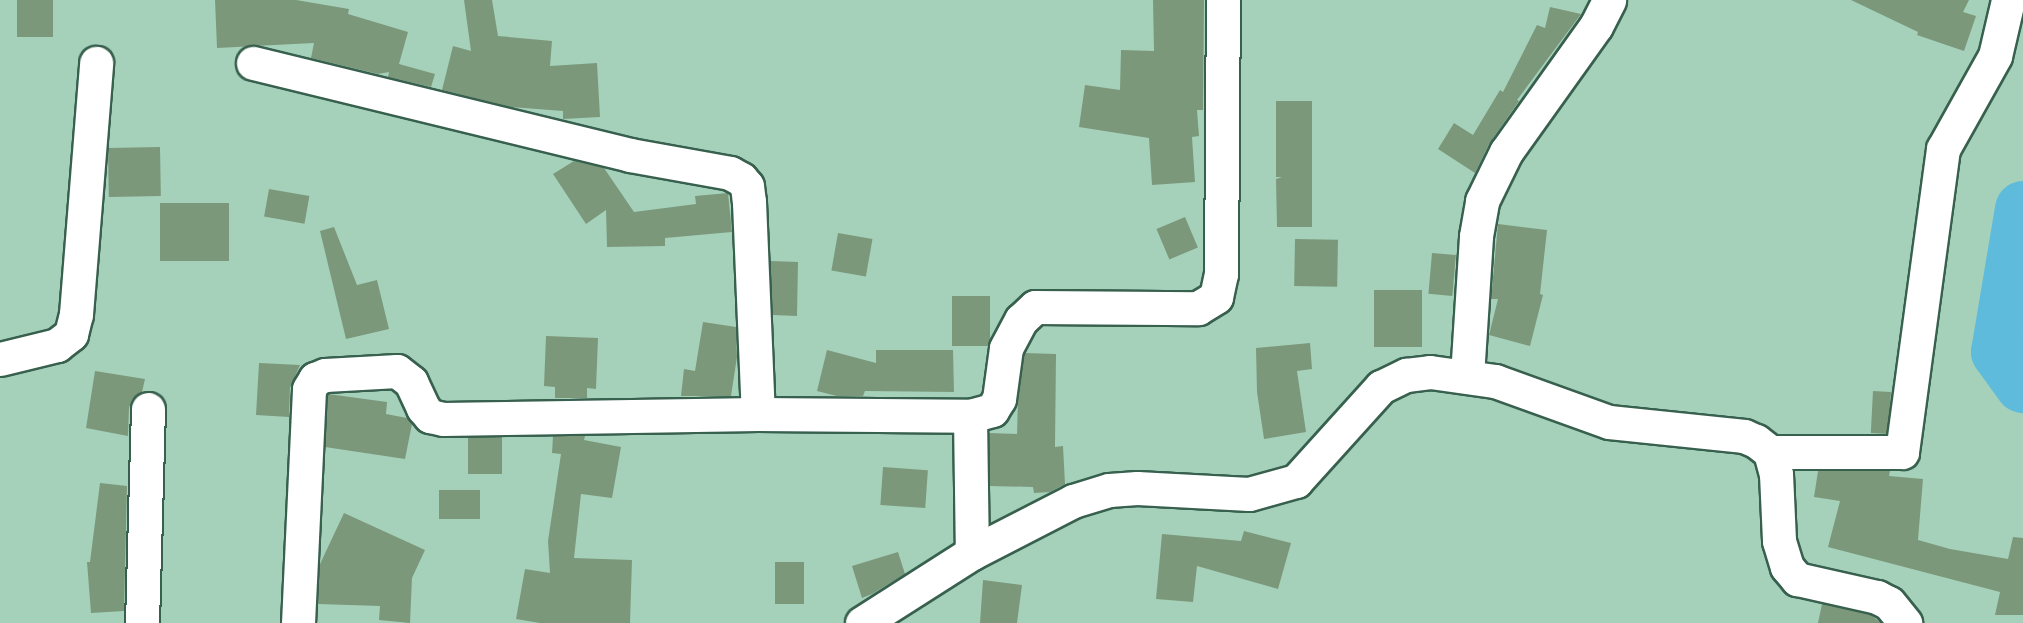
<!DOCTYPE html>
<style>
body{margin:0}
#map{position:relative;width:2023px;height:623px;overflow:hidden;background:#a5d1bb;font-family:"Nunito Sans",sans-serif}
div>[style]{position:absolute}
.river>*{height:56px;margin:-28px;padding:0 28px;transform-origin:28px;border-radius:28px;background:#5ebbdb}
.building>*{inset:0;background:#7c987a;transform-origin:0 0}
.roads{filter:drop-shadow(2px 0 #38604e) drop-shadow(-2px 0 #38604e) drop-shadow(0 2px #38604e) drop-shadow(0 -2px #38604e)}
.minor>*{height:33px;margin:-16.5px;padding:0 16.5px;transform-origin:16.5px;border-radius:16.5px;background:#fff}
span{translate:-50% -50%;white-space:nowrap;text-align:center;line-height:1.15;-webkit-text-stroke:5px #a5d1bb;paint-order:stroke}
</style>
<div id="map">
<div class="river">
<div style="left:2023px;top:209px;width:145px;rotate:99.5deg"></div>
<div style="left:1999px;top:352px;width:41px;rotate:54deg"></div>
</div>
<div class="building">
<div style="left:17px;top:0;width:36px;height:37px"></div>
<div style="clip-path:polygon(215px 0,296px 0,349px 9px,348px 14px,408px 32px,399px 64px,435px 74px,431px 87px,388px 77px,389px 72px,378px 74px,311px 58px,314px 43px,217px 48px)"></div>
<div style="clip-path:polygon(464px 0,492px 0,498px 36px,552px 41px,550px 66px,597px 63px,600px 117px,563px 119px,563px 111px,511px 107px,442px 90px,453px 46px,471px 51px)"></div>
<div style="clip-path:polygon(1153px 0,1204px 0,1203px 110px,1197px 110px,1199px 136px,1192px 137px,1195px 182px,1152px 185px,1149px 138px,1079px 127px,1085px 85px,1120px 90px,1121px 50px,1154px 51px)"></div>
<div style="clip-path:polygon(1851px 0,1969px 0,1963px 12px,1976px 16px,1964px 51px,1917px 35px,1918px 32px)"></div>
<div style="clip-path:polygon(1550px 7px,1581px 14px,1517px 100px,1519px 101px,1489px 144px,1475px 173px,1438px 149px,1454px 123px,1473px 135px,1500px 90px,1503px 92px,1537px 25px,1545px 28px)"></div>
<div style="clip-path:polygon(1276px 101px,1312px 101px,1312px 227px,1277px 227px,1276px 179px,1282px 177px,1276px 177px)"></div>
<div style="left:160px;top:147px;width:49px;height:52px;rotate:89deg"></div>
<div style="clip-path:polygon(574px 161px,604px 168px,634px 212px,696px 204px,695px 196px,728px 193px,732px 232px,665px 238px,665px 246px,607px 247px,606px 210px,586px 224px,553px 174px)"></div>
<div style="left:269px;top:189px;width:41px;height:28px;rotate:10deg"></div>
<div style="left:160px;top:203px;width:69px;height:58px"></div>
<div style="left:1185px;top:217px;width:33px;height:31px;rotate:67deg"></div>
<div style="clip-path:polygon(1498px 224px,1547px 230px,1540px 294px,1543px 295px,1530px 346px,1489px 335px,1498px 299px,1491px 299px)"></div>
<div style="clip-path:polygon(334px 227px,357px 285px,377px 280px,389px 329px,346px 339px,320px 231px)"></div>
<div style="left:838px;top:233px;width:35px;height:38px;rotate:10deg"></div>
<div style="left:1295px;top:239px;width:43px;height:47px;rotate:1deg"></div>
<div style="left:1432px;top:253px;width:24px;height:41px;rotate:5deg"></div>
<div style="clip-path:polygon(770px 261px,798px 262px,797px 316px,773px 315px)"></div>
<div style="left:1374px;top:290px;width:48px;height:57px"></div>
<div style="left:952px;top:296px;width:38px;height:50px"></div>
<div style="clip-path:polygon(703px 322px,736px 327px,737px 357px,731px 396px,681px 396px,684px 369px,695px 371px)"></div>
<div style="clip-path:polygon(546px 336px,598px 338px,596px 389px,587px 388px,587px 398px,555px 398px,555px 387px,544px 386px)"></div>
<div style="clip-path:polygon(1310px 343px,1312px 369px,1297px 371px,1306px 432px,1264px 439px,1257px 392px,1256px 348px)"></div>
<div style="clip-path:polygon(827px 350px,876px 363px,876px 350px,953px 350px,954px 392px,865px 391px,863px 396px,837px 396px,817px 391px)"></div>
<div style="clip-path:polygon(1024px 353px,1056px 354px,1055px 447px,1063px 446px,1065px 484px,1050px 492px,1034px 493px,1033px 487px,990px 486px,989px 433px,1017px 434px,1018px 400px)"></div>
<div style="clip-path:polygon(259px 363px,300px 365px,290px 388px,289px 417px,256px 415px)"></div>
<div style="clip-path:polygon(95px 371px,145px 379px,142px 392px,132px 399px,129px 408px,128px 436px,86px 428px)"></div>
<div style="left:1873px;top:391px;width:18px;height:42px;rotate:3deg"></div>
<div style="clip-path:polygon(328px 394px,387px 402px,386px 414px,407px 418px,412px 424px,405px 459px,325px 447px)"></div>
<div style="clip-path:polygon(553px 436px,585px 436px,584px 440px,621px 447px,612px 498px,581px 494px,574px 558px,632px 560px,630px 623px,540px 623px,516px 619px,525px 569px,550px 573px,548px 541px,561px 454px,552px 453px)"></div>
<div style="left:468px;top:437px;width:34px;height:37px"></div>
<div style="left:883px;top:467px;width:45px;height:38px;rotate:4deg"></div>
<div style="clip-path:polygon(1818px 471px,1890px 471px,1889px 476px,1923px 479px,1918px 540px,1950px 549px,2008px 559px,2013px 537px,2023px 538px,2023px 615px,1995px 615px,2000px 592px,1828px 547px,1840px 501px,1814px 497px)"></div>
<div style="clip-path:polygon(100px 483px,127px 486px,124px 611px,91px 613px,87px 562px,90px 562px)"></div>
<div style="left:439px;top:490px;width:41px;height:29px"></div>
<div style="clip-path:polygon(344px 513px,425px 550px,412px 578px,410px 623px,379px 620px,380px 606px,318px 604px,320px 564px)"></div>
<div style="clip-path:polygon(1244px 531px,1291px 543px,1278px 589px,1197px 566px,1193px 602px,1156px 599px,1162px 534px,1241px 541px)"></div>
<div style="clip-path:polygon(898px 552px,905px 574px,872px 594px,862px 598px,852px 566px)"></div>
<div style="left:775px;top:562px;width:29px;height:42px"></div>
<div style="clip-path:polygon(983px 580px,1022px 585px,1017px 623px,980px 623px)"></div>
<div style="clip-path:polygon(1822px 604px,1871px 615px,1881px 623px,1818px 623px)"></div>
</div>
<div class="roads">
<div class="minor">
<div style="left:253px;top:63px;width:388px;rotate:13.7deg"></div>
<div style="left:630px;top:155px;width:102px;rotate:10.2deg"></div>
<div style="left:730px;top:173px;width:13px;rotate:29deg"></div>
<div style="left:741px;top:179px;width:9px;rotate:49deg"></div>
<div style="left:747px;top:186px;width:16px;rotate:83deg"></div>
<div style="left:749px;top:202px;width:212px;rotate:87.6deg"></div>
<div style="left:0;top:359px;width:59px;rotate:-13.8deg"></div>
<div style="left:57px;top:345px;width:18px;rotate:-38deg"></div>
<div style="left:71px;top:334px;width:21px;rotate:-76deg"></div>
<div style="left:76px;top:314px;width:252px;rotate:-85.4deg"></div>
<div style="left:1467px;top:376px;width:140px;rotate:-86.3deg"></div>
<div style="left:1476px;top:236px;width:36px;rotate:-80deg"></div>
<div style="left:1482px;top:201px;width:55px;rotate:-63.9deg"></div>
<div style="left:1506px;top:152px;width:155px;rotate:-54.5deg"></div>
<div style="left:1596px;top:26px;width:29px;rotate:-63deg"></div>
<div style="left:970px;top:416px;width:23px;rotate:-15deg"></div>
<div style="left:992px;top:410px;width:13px;rotate:-58deg"></div>
<div style="left:999px;top:399px;width:51px;rotate:-82.2deg"></div>
<div style="left:1006px;top:348px;width:32px;rotate:-62deg"></div>
<div style="left:1021px;top:320px;width:19px;rotate:-43deg"></div>
<div style="left:1035px;top:307px;width:163px;rotate:0.4deg"></div>
<div style="left:1198px;top:308px;width:21px;rotate:-31deg"></div>
<div style="left:1216px;top:297px;width:24px;rotate:-78deg"></div>
<div style="left:1221px;top:274px;width:274px;rotate:-89.6deg"></div>
<div style="left:1770px;top:452px;width:132px"></div>
<div style="left:1902px;top:452px;width:306px;rotate:-82.3deg"></div>
<div style="left:1943px;top:149px;width:107px;rotate:-60.8deg"></div>
<div style="left:1995px;top:56px;width:57px;rotate:-76.9deg"></div>
<div style="left:142px;top:623px;width:214px;rotate:-88.4deg"></div>
<div style="left:298px;top:623px;width:234px;rotate:-87.3deg"></div>
<div style="left:309px;top:389px;width:12px;rotate:-59deg"></div>
<div style="left:315px;top:379px;width:11px;rotate:-22deg"></div>
<div style="left:325px;top:375px;width:72px;rotate:-3.2deg"></div>
<div style="left:397px;top:371px;width:18px;rotate:38deg"></div>
<div style="left:411px;top:382px;width:29px;rotate:65deg"></div>
<div style="left:423px;top:408px;width:11px;rotate:49deg"></div>
<div style="left:430px;top:416px;width:13px;rotate:13deg"></div>
<div style="left:443px;top:419px;width:315px;rotate:-0.9deg"></div>
<div style="left:758px;top:414px;width:212px;rotate:0.5deg"></div>
<div style="left:970px;top:416px;width:137px;rotate:89.2deg"></div>
<div style="left:862px;top:623px;width:130px;rotate:-32.5deg"></div>
<div style="left:972px;top:553px;width:114px;rotate:-27.2deg"></div>
<div style="left:1073px;top:501px;width:38px;rotate:-17deg"></div>
<div style="left:1109px;top:490px;width:28px;rotate:-4deg"></div>
<div style="left:1137px;top:488px;width:112px;rotate:3.1deg"></div>
<div style="left:1249px;top:494px;width:49px;rotate:-15.5deg"></div>
<div style="left:1296px;top:481px;width:127px;rotate:-47.9deg"></div>
<div style="left:1381px;top:387px;width:28px;rotate:-26deg"></div>
<div style="left:1406px;top:375px;width:24px;rotate:-7deg"></div>
<div style="left:1430px;top:372px;width:66px;rotate:7.9deg"></div>
<div style="left:1495px;top:381px;width:121px;rotate:19.8deg"></div>
<div style="left:1609px;top:422px;width:136px;rotate:5.9deg"></div>
<div style="left:1744px;top:436px;width:13px;rotate:23deg"></div>
<div style="left:1756px;top:441px;width:18px;rotate:38deg"></div>
<div style="left:1770px;top:452px;width:23px;rotate:75deg"></div>
<div style="left:1776px;top:474px;width:67px;rotate:87.4deg"></div>
<div style="left:1779px;top:541px;width:27px;rotate:73deg"></div>
<div style="left:1787px;top:567px;width:16px;rotate:50deg"></div>
<div style="left:1797px;top:579px;width:82px;rotate:12.7deg"></div>
<div style="left:1877px;top:597px;width:13px;rotate:27deg"></div>
<div style="left:1889px;top:603px;width:26px;rotate:51deg"></div>
</div>
</div>
</div>
